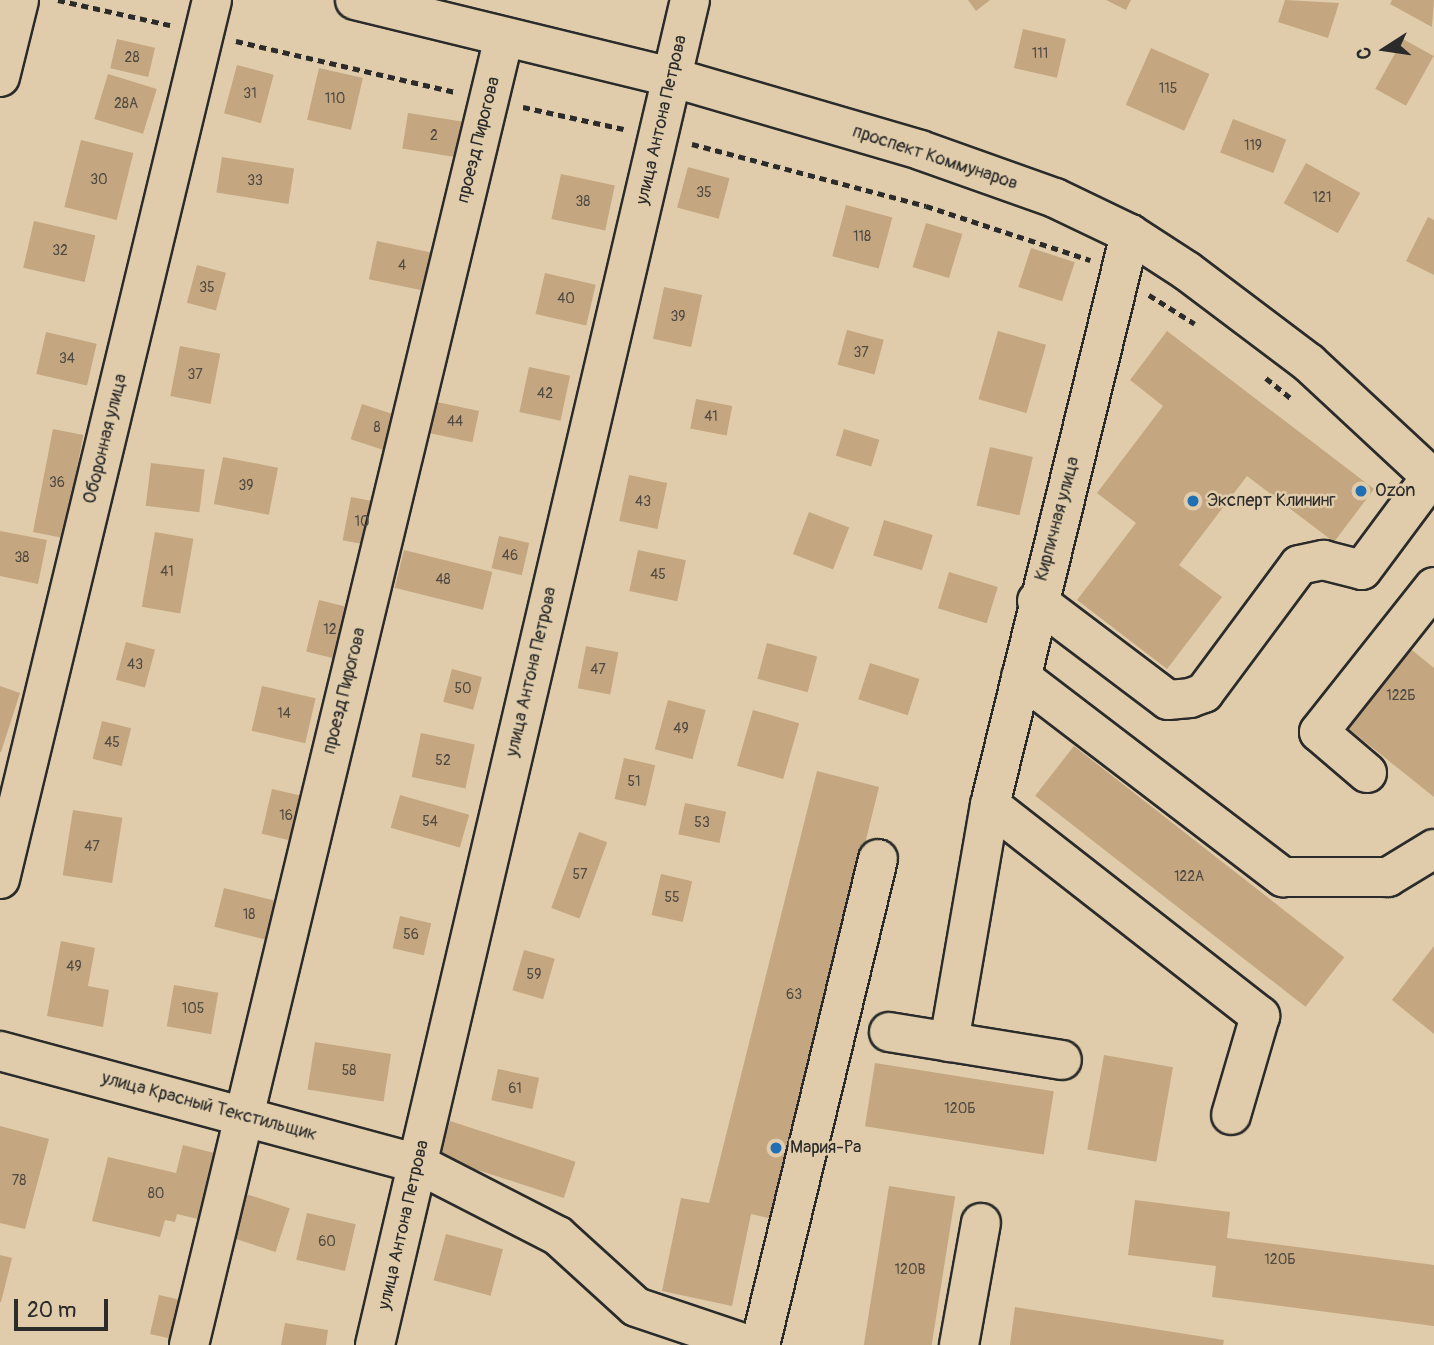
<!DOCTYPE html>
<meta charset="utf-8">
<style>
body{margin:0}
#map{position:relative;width:1434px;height:1345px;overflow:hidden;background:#e0ccaa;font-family:Pangolin,sans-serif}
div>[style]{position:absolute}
.building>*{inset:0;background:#c4a681;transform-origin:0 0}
.path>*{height:4.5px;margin-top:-2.25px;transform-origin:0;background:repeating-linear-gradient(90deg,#2b2b2b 0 7px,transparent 0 12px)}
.roads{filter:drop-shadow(2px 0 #2b2b2b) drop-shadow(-2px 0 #2b2b2b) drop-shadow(0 2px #2b2b2b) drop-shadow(0 -2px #2b2b2b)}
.minor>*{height:38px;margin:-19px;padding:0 19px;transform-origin:19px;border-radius:19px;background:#e0ccaa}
.dots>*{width:19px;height:19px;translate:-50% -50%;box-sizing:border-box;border:4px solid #e0ccaa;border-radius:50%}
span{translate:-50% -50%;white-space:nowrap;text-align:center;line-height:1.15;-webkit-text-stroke:5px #e0ccaa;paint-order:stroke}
.number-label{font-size:14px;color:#514a40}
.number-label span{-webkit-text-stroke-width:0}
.street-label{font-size:18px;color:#2b2b2b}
.poi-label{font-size:18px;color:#2b2b2b}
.left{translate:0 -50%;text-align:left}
.north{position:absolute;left:1350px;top:14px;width:70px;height:70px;-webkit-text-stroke:5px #e0ccaa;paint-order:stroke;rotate:258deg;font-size:19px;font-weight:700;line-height:28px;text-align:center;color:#2b2b2b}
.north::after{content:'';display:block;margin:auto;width:24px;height:32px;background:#2b2b2b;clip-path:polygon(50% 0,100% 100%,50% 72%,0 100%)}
.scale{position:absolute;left:14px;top:1299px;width:94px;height:32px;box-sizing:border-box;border:4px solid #2b2b2b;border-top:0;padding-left:9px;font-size:21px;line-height:24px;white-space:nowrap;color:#2b2b2b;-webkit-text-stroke:5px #e0ccaa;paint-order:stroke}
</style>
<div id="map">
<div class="building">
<div style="clip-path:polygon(968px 0,990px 0,976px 11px)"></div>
<div style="clip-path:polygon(1106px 0,1131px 0,1126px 10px)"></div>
<div style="clip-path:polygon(1285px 0,1339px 3px,1328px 38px,1278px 22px)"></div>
<div style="clip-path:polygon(1392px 0,1434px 0,1432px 27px,1390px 4px)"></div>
<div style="left:1023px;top:29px;width:44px;height:40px;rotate:13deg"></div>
<div style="left:117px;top:39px;width:39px;height:30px;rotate:13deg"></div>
<div style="left:1403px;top:39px;width:35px;height:57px;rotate:29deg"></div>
<div style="left:1151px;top:48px;width:64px;height:62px;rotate:24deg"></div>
<div style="left:237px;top:65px;width:38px;height:50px;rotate:15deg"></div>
<div style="left:319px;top:68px;width:45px;height:53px;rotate:13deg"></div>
<div style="left:108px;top:74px;width:51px;height:47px;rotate:17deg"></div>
<div style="left:408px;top:113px;width:58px;height:36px;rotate:9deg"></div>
<div style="left:1233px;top:119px;width:57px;height:36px;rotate:21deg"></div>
<div style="left:81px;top:140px;width:54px;height:69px;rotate:14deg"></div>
<div style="left:222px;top:157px;width:73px;height:36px;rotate:9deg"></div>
<div style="left:1306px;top:163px;width:62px;height:46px;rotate:29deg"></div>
<div style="left:688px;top:167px;width:43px;height:42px;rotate:15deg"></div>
<div style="left:561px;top:174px;width:55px;height:46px;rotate:12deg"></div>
<div style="left:846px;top:205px;width:48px;height:53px;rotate:15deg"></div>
<div style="clip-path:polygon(1428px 217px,1434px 220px,1434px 275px,1406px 261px)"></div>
<div style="left:34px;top:221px;width:63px;height:48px;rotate:13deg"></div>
<div style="left:926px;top:223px;width:38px;height:46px;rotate:17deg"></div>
<div style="left:377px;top:241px;width:60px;height:39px;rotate:12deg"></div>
<div style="left:1031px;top:248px;width:46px;height:41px;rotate:18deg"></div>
<div style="left:197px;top:265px;width:30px;height:39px;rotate:15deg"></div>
<div style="left:545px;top:273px;width:52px;height:42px;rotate:13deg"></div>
<div style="left:664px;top:287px;width:39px;height:53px;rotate:12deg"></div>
<div style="left:847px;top:330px;width:38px;height:36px;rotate:15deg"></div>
<div style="left:998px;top:331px;width:50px;height:71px;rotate:16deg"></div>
<div style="clip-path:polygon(1167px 331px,1374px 489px,1334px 542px,1247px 476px,1179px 565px,1222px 597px,1167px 669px,1077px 600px,1136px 523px,1097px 493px,1163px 406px,1130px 380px)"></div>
<div style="left:46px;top:332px;width:52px;height:43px;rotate:13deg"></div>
<div style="left:180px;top:346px;width:41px;height:51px;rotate:11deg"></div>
<div style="left:529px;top:367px;width:42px;height:46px;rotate:12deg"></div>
<div style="left:696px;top:399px;width:37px;height:30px;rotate:11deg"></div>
<div style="left:437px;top:402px;width:43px;height:32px;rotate:12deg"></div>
<div style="left:362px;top:404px;width:42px;height:37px;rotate:18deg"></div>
<div style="left:53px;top:429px;width:31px;height:105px;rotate:11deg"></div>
<div style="left:844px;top:429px;width:37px;height:28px;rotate:17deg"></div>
<div style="left:990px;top:447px;width:44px;height:60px;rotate:13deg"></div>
<div style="left:223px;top:457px;width:56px;height:48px;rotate:11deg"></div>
<div style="left:151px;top:463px;width:54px;height:43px;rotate:7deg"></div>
<div style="left:629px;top:475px;width:39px;height:47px;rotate:12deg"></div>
<div style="left:351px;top:497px;width:32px;height:44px;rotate:11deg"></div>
<div style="left:809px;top:512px;width:43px;height:45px;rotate:21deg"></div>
<div style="left:884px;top:520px;width:51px;height:37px;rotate:17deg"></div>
<div style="clip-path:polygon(0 531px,47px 540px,38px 584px,0 576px)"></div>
<div style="left:155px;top:532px;width:39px;height:76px;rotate:10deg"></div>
<div style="left:499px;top:536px;width:31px;height:33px;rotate:13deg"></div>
<div style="left:404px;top:550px;width:91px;height:39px;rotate:14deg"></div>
<div style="left:638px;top:550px;width:49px;height:42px;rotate:12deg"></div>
<div style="left:949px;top:572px;width:51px;height:38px;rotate:17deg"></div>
<div style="left:319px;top:600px;width:34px;height:53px;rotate:14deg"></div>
<div style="left:126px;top:642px;width:30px;height:39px;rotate:15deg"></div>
<div style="left:767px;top:643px;width:52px;height:37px;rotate:15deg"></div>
<div style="left:586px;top:646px;width:33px;height:43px;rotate:11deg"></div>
<div style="clip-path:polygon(1407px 646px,1434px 668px,1434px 797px,1344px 725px)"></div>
<div style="left:870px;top:663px;width:52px;height:38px;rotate:18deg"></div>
<div style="left:452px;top:669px;width:31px;height:34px;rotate:15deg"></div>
<div style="clip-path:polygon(0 686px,20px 693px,1px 752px,0 752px)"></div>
<div style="left:262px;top:686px;width:55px;height:46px;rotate:13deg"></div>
<div style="left:668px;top:700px;width:39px;height:51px;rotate:15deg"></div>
<div style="left:753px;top:710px;width:48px;height:58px;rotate:16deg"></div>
<div style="left:102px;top:721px;width:30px;height:39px;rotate:14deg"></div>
<div style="left:421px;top:733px;width:55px;height:45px;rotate:12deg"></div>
<div style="left:1074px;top:746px;width:343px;height:63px;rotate:38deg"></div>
<div style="left:624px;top:758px;width:32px;height:42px;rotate:13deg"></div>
<div style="clip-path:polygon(817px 771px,879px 787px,772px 1219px,751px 1214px,732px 1306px,662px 1291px,681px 1198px,709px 1203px)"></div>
<div style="left:272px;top:789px;width:37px;height:46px;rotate:13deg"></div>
<div style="left:400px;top:795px;width:72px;height:34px;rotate:16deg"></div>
<div style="left:685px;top:803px;width:42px;height:32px;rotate:12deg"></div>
<div style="left:73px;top:810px;width:50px;height:66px;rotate:9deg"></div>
<div style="left:579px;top:832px;width:30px;height:81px;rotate:20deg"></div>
<div style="left:661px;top:874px;width:32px;height:42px;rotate:13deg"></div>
<div style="left:224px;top:888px;width:60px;height:40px;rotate:14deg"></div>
<div style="left:400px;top:916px;width:32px;height:33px;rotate:13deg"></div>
<div style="clip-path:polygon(61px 941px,95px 948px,88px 986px,109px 990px,103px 1027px,47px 1016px)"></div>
<div style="clip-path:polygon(1434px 946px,1434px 1034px,1392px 1000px)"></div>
<div style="left:524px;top:950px;width:32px;height:42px;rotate:16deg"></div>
<div style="left:174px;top:985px;width:45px;height:42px;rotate:10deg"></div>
<div style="left:315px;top:1042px;width:77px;height:48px;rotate:9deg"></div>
<div style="left:1104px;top:1055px;width:70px;height:96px;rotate:10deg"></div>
<div style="left:875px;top:1063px;width:181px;height:64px;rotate:9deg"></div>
<div style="left:498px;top:1069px;width:42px;height:32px;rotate:12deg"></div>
<div style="left:450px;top:1121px;width:132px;height:38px;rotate:18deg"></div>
<div style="clip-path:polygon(0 1126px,49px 1139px,25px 1229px,0 1223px)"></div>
<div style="clip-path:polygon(183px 1145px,222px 1155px,206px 1221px,177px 1214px,175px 1222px,165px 1220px,160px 1237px,92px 1221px,108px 1157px,176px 1173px)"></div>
<div style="left:889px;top:1186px;width:67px;height:161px;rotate:9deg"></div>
<div style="left:246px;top:1194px;width:46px;height:46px;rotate:18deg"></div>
<div style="clip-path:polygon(1135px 1200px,1230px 1212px,1227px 1238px,1434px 1265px,1434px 1326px,1212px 1297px,1216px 1266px,1128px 1255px)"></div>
<div style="left:307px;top:1213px;width:50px;height:48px;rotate:13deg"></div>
<div style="left:446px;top:1234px;width:59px;height:48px;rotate:15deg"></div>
<div style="clip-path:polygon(0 1255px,12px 1258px,1px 1302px,0 1302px)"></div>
<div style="left:159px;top:1295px;width:35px;height:40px;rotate:13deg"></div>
<div style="clip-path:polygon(1015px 1307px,1224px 1340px,1223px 1345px,1010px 1345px)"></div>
<div style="clip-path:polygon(285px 1323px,328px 1330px,326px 1345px,281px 1345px)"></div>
</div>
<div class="path">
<div style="left:58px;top:0;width:115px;rotate:12.6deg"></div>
<div style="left:236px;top:41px;width:226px;rotate:13.1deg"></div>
<div style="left:523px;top:107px;width:103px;rotate:12.3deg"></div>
<div style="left:692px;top:144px;width:242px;rotate:14.8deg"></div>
<div style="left:926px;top:206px;width:173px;rotate:18.2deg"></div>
<div style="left:1149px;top:295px;width:54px;rotate:32.2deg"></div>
<div style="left:1266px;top:378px;width:33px;rotate:39deg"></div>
</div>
<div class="roads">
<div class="minor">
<div style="left:355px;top:0;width:325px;rotate:13.7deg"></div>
<div style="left:671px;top:77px;width:259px;rotate:16.3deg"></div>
<div style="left:920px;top:150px;width:143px;rotate:19.6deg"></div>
<div style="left:1055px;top:198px;width:83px;rotate:25.6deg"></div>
<div style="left:1130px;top:234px;width:68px;rotate:33deg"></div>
<div style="left:1187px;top:271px;width:153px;rotate:37deg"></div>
<div style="left:1309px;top:363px;width:171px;rotate:42.9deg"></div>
<div style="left:0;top:77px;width:79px;rotate:-76.1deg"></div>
<div style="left:1037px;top:601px;width:164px;rotate:37.1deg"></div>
<div style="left:1168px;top:700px;width:22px;rotate:-5deg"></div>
<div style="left:1190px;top:698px;width:15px;rotate:-20deg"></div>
<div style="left:1204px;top:693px;width:159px;rotate:-53.4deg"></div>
<div style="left:1299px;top:565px;width:25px;rotate:-12deg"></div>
<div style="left:1323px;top:560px;width:40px;rotate:14.4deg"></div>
<div style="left:1362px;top:570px;width:116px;rotate:-53.4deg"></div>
<div style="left:1021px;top:677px;width:330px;rotate:37.4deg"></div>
<div style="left:1283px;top:877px;width:105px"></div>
<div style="left:1388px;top:877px;width:54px;rotate:-31.3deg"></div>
<div style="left:1367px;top:773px;width:63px;rotate:-139.5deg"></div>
<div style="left:1319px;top:732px;width:185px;rotate:-51.6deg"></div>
<div style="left:990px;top:805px;width:343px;rotate:38deg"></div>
<div style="left:1260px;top:1016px;width:103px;rotate:106.3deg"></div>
<div style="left:0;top:879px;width:904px;rotate:-76.44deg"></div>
<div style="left:889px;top:1032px;width:175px;rotate:9.2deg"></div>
<div style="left:949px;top:1042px;width:241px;rotate:-80.2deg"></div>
<div style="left:990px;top:805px;width:588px;rotate:-76.22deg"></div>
<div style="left:0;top:1051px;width:433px;rotate:15.1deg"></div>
<div style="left:418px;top:1164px;width:157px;rotate:27.2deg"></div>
<div style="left:558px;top:1236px;width:105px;rotate:42.3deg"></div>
<div style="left:636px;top:1307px;width:119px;rotate:18.6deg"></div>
<div style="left:189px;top:1345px;width:1345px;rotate:-76.46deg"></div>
<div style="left:375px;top:1345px;width:1381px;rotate:-76.82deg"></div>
<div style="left:760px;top:1345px;width:500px;rotate:-76.35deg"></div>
<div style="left:959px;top:1345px;width:124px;rotate:-79.8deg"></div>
</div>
</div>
<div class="dots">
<div style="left:1361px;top:491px;background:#1f6fb2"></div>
<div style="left:1193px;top:501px;background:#1f6fb2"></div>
<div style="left:776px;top:1148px;background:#1f6fb2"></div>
</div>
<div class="number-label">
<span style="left:1040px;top:54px">111</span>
<span style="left:132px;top:58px">28</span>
<span style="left:1168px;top:89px">115</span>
<span style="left:250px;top:94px">31</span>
<span style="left:335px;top:99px">110</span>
<span style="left:126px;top:104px">28А</span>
<span style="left:434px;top:136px">2</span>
<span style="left:1253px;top:146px">119</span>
<span style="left:99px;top:180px">30</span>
<span style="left:255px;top:181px">33</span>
<span style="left:704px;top:193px">35</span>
<span style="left:1322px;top:198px">121</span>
<span style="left:583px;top:202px">38</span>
<span style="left:862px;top:237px">118</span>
<span style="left:60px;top:251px">32</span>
<span style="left:402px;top:266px">4</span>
<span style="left:207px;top:288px">35</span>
<span style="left:566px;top:299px">40</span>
<span style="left:678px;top:317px">39</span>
<span style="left:861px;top:353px">37</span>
<span style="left:67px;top:359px">34</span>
<span style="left:195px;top:375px">37</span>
<span style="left:545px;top:394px">42</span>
<span style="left:711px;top:417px">41</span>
<span style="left:455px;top:422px">44</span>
<span style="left:377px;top:428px">8</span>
<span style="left:57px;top:483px">36</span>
<span style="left:246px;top:486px">39</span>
<span style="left:643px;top:502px">43</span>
<span style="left:362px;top:522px">10</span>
<span style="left:510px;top:556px">46</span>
<span style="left:22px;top:558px">38</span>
<span style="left:167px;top:572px">41</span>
<span style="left:658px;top:575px">45</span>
<span style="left:443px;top:580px">48</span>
<span style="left:330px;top:630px">12</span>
<span style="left:135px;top:665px">43</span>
<span style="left:598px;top:670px">47</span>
<span style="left:463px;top:689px">50</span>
<span style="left:1401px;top:696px">122Б</span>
<span style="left:284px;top:714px">14</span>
<span style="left:681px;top:729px">49</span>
<span style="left:112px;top:743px">45</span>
<span style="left:443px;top:761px">52</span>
<span style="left:634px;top:782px">51</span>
<span style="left:286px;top:816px">16</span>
<span style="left:430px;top:822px">54</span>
<span style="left:702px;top:823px">53</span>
<span style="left:92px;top:847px">47</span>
<span style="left:580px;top:875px">57</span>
<span style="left:1189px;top:877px">122А</span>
<span style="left:672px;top:898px">55</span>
<span style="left:249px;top:915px">18</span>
<span style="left:411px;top:935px">56</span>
<span style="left:74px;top:967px">49</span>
<span style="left:534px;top:975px">59</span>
<span style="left:794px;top:995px">63</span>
<span style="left:193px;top:1009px">105</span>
<span style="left:349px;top:1071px">58</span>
<span style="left:515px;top:1089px">61</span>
<span style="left:960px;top:1109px">120Б</span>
<span style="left:19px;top:1181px">78</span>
<span style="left:156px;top:1194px">80</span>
<span style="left:327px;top:1242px">60</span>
<span style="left:1280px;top:1260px">120Б</span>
<span style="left:910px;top:1270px">120В</span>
</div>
<div class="street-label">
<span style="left:662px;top:120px;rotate:-77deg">улица Антона Петрова</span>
<span style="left:479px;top:140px;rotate:-76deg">проезд Пирогова</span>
<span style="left:935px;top:158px;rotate:18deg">проспект Коммунаров</span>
<span style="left:106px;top:439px;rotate:-76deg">Оборонная улица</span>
<span style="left:1058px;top:519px;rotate:-75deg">Кирпичная улица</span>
<span style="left:532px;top:672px;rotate:-77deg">улица Антона Петрова</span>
<span style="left:345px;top:691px;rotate:-76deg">проезд Пирогова</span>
<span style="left:209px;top:1107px;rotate:15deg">улица Красный Текстильщик</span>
<span style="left:404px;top:1225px;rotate:-77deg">улица Антона Петрова</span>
</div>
<div class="poi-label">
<span class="left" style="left:1375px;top:491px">Ozon</span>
<span class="left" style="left:1207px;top:501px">Эксперт Клининг</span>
<span class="left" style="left:790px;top:1148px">Мария-Ра</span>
</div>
<div class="north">С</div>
<div class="scale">20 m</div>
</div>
